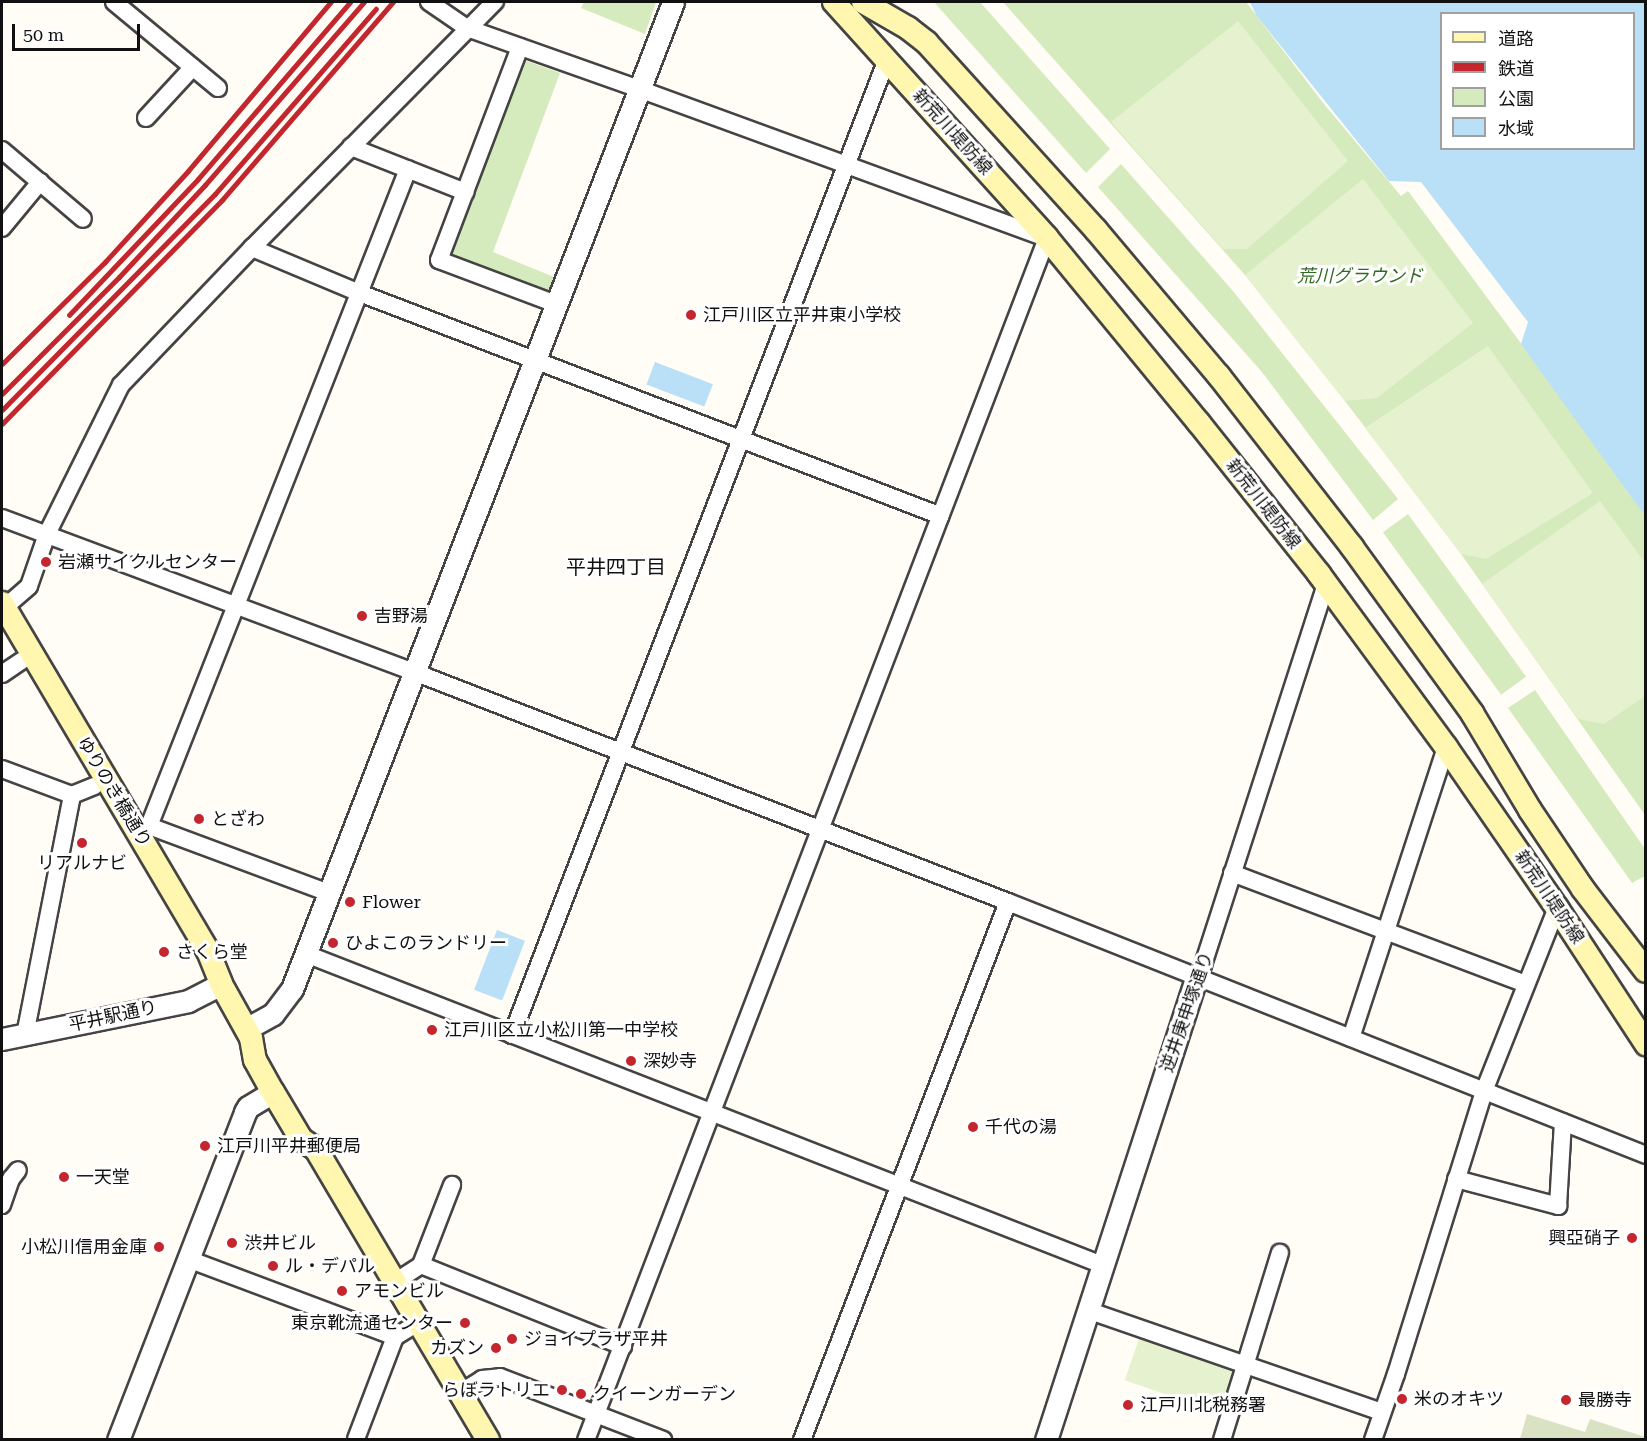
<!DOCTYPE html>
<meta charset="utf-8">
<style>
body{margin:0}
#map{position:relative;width:1647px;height:1441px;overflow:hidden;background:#fffdf5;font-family:"Roboto Serif","Noto Sans JP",serif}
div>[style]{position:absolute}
.green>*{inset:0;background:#d5ebbd;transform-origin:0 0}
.cemetery>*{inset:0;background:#d9e3c4}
.pitch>*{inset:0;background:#e6f2cf;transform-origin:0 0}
.water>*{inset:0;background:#b9e0f7;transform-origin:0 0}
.roads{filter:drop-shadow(2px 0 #444) drop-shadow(-2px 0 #444) drop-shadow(0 2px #444) drop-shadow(0 -2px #444)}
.minor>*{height:16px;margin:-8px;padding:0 8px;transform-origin:8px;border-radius:8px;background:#fff}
.tertiary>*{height:21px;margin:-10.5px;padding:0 10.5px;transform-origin:10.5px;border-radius:10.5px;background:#fff}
.secondary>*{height:22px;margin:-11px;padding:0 11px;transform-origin:11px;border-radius:11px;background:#fff6b0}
.rail>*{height:4.5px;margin:-2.25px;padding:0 2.25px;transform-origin:2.25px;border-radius:2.25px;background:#c4262e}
.dots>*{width:16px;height:16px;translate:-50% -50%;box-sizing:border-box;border:3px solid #fff;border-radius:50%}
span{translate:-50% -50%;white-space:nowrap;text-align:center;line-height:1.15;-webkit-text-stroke:6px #fff;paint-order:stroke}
.street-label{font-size:18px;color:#111}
.park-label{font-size:18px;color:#2f6b1f;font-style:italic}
.poi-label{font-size:18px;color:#111}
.left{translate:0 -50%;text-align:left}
.right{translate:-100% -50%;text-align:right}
.neighbourhood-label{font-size:20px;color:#111}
.frame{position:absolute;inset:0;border:3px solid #111;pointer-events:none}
.legend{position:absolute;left:1440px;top:12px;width:195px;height:138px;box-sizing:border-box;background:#fff;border:2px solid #a0a0a0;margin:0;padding:8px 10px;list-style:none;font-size:18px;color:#111}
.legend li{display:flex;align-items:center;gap:12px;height:30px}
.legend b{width:30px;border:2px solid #a0a0a0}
.scale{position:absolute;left:12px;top:24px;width:128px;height:27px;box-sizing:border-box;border:3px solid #111;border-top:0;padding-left:8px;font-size:18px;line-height:21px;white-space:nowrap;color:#111;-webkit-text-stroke:4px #fff;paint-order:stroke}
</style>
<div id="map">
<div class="green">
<div style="clip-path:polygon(584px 2px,656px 2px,645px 34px,581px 8px)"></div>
<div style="clip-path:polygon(934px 2px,980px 2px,1110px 149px,1086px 173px)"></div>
<div style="clip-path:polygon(1003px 2px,1246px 2px,1324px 104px,1401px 196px,1408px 191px,1592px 439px,1645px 516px,1645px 815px,1461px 554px,1345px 401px,1245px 275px)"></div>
<div style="clip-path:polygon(524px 60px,560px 73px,493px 252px,554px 277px,550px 293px,447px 254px)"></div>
<div style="clip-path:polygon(1121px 164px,1233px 291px,1398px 499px,1373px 520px,1262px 372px,1098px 187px)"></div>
<div style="left:1408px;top:514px;width:201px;height:31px;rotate:54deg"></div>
<div style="clip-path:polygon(1535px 690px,1645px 849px,1645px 876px,1632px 883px,1508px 708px)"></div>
</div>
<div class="cemetery">
<div style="clip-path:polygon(1527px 1414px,1585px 1432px,1590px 1419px,1645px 1437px,1645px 1439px,1520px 1439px)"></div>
</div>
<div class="pitch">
<div style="clip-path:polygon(1238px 21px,1348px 161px,1247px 249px,1223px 249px,1111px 122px)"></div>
<div style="clip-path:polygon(1363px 179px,1473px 323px,1377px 398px,1345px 401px,1245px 275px)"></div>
<div style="clip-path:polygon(1488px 346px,1593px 493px,1486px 559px,1461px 554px,1365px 428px)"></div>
<div style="clip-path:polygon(1600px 501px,1646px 564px,1645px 696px,1604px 724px,1578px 719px,1482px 584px)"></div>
<div style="left:1141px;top:1333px;width:104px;height:50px;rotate:19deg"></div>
</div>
<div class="water">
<div style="clip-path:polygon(evenodd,1250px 2px,1645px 2px,1645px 516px,1521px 344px,1528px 322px,1421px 182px,1389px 181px,1256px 15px,1250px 2px,1442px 14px,1634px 14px,1634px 148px,1442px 148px,1442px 14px)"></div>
<div style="left:655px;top:362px;width:62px;height:24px;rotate:21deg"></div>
<div style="left:497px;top:930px;width:30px;height:64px;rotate:21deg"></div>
</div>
<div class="roads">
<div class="minor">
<div style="left:114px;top:2px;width:135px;rotate:39.6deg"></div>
<div style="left:429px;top:2px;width:46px;rotate:34.4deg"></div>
<div style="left:467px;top:28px;width:182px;rotate:19.5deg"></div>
<div style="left:639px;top:89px;width:434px;rotate:20.1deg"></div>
<div style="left:1047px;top:238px;width:1287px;rotate:110.98deg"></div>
<div style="left:520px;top:47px;width:228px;rotate:110.8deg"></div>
<div style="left:439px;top:260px;width:125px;rotate:20.6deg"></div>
<div style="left:146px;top:118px;width:69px;rotate:-47.3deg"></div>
<div style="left:351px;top:147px;width:123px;rotate:21.5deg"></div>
<div style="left:2px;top:150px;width:106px;rotate:40.4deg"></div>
<div style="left:2px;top:228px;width:60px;rotate:-50.4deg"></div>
<div style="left:252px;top:248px;width:114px;rotate:22.7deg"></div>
<div style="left:357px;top:292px;width:625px;rotate:20.98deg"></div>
<div style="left:2px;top:518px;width:454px;rotate:20.5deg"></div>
<div style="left:427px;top:677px;width:623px;rotate:21.17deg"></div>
<div style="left:1008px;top:902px;width:686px;rotate:21.63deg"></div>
<div style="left:4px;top:608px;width:33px;rotate:-41deg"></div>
<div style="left:29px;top:586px;width:55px;rotate:-70.9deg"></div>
<div style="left:47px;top:534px;width:166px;rotate:-63.6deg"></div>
<div style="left:121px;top:385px;width:190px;rotate:-46.3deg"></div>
<div style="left:252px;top:248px;width:346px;rotate:-45.4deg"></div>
<div style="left:2px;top:674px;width:23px;rotate:-34deg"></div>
<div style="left:2px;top:769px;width:75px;rotate:20.4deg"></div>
<div style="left:149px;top:826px;width:192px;rotate:20.4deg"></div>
<div style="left:139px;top:834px;width:13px;rotate:-39deg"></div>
<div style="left:149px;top:826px;width:706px;rotate:-68.48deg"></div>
<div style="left:1232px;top:873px;width:313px;rotate:20.7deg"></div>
<div style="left:306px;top:954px;width:858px;rotate:21.33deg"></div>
<div style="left:1197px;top:976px;width:13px;rotate:-61deg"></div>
<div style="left:1203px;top:965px;width:400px;rotate:-72.1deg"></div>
<div style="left:25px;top:1035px;width:245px;rotate:-78.9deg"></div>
<div style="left:72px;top:795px;width:24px;rotate:-22deg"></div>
<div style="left:512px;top:1035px;width:1046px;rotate:-68.98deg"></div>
<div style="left:1351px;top:1038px;width:306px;rotate:-71.9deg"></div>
<div style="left:1456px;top:1179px;width:106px;rotate:14.8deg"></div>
<div style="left:1558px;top:1206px;width:84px;rotate:-86.6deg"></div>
<div style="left:2px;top:1205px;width:28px;rotate:-71deg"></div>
<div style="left:11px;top:1179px;width:11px;rotate:-52deg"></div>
<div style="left:188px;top:1259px;width:221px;rotate:20.6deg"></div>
<div style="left:421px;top:1265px;width:86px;rotate:-68.8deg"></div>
<div style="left:395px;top:1282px;width:31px;rotate:-33deg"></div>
<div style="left:421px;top:1265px;width:218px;rotate:21.9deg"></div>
<div style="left:1090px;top:1311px;width:309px;rotate:19.1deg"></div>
<div style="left:460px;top:1393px;width:26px;rotate:-32deg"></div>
<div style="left:482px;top:1379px;width:18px;rotate:-6deg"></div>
<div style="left:500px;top:1377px;width:175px;rotate:21.1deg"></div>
<div style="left:356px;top:1439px;width:109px;rotate:-69.1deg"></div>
<div style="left:395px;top:1337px;width:28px;rotate:-32deg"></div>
<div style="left:802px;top:1440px;width:576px;rotate:-69.05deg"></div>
<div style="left:1222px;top:1440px;width:196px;rotate:-72.8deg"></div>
<div style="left:1373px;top:1440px;width:70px;rotate:-70.8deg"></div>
<div style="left:1396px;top:1374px;width:296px;rotate:-72.7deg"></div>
<div style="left:1484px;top:1091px;width:197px;rotate:-68.3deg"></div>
</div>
<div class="tertiary">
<div style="left:246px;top:1029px;width:31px;rotate:-29deg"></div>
<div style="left:273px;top:1014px;width:31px;rotate:-53deg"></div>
<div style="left:292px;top:989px;width:1058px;rotate:-68.89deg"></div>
<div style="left:2px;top:1039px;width:190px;rotate:-11.5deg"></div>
<div style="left:188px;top:1001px;width:37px;rotate:-27deg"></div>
<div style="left:118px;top:1440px;width:352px;rotate:-68.8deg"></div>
<div style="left:245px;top:1112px;width:6px;rotate:-59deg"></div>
<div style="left:248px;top:1107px;width:29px;rotate:-31deg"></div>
<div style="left:1046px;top:1440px;width:488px;rotate:-72deg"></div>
</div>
<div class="secondary">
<div style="left:834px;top:2px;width:318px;rotate:47.9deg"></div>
<div style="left:1047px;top:238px;width:239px;rotate:50.6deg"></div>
<div style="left:1199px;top:423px;width:193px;rotate:51.5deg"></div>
<div style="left:1319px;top:574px;width:215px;rotate:53.7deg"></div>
<div style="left:1446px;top:747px;width:196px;rotate:55.4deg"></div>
<div style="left:1557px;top:908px;width:163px;rotate:56.8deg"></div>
<div style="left:863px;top:2px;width:52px;rotate:30deg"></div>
<div style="left:908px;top:28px;width:24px;rotate:38deg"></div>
<div style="left:927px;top:43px;width:252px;rotate:47.9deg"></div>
<div style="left:1096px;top:230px;width:191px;rotate:49.9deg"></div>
<div style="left:1219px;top:376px;width:217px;rotate:52.1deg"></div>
<div style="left:1352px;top:547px;width:205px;rotate:54.1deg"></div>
<div style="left:1472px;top:713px;width:113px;rotate:59.1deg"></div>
<div style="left:1530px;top:810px;width:95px;rotate:56.1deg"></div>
<div style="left:1583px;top:889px;width:103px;rotate:52.5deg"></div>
<div style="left:2px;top:603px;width:404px;rotate:59.4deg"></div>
<div style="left:208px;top:951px;width:35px;rotate:68deg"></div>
<div style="left:221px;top:984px;width:62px;rotate:60.9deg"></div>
<div style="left:251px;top:1038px;width:22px;rotate:80deg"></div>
<div style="left:255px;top:1060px;width:37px;rotate:61deg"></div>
<div style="left:273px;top:1092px;width:55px;rotate:59.2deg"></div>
<div style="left:301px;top:1139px;width:18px;rotate:34deg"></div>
<div style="left:316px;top:1149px;width:338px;rotate:59.4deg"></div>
</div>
</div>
<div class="rail">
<div style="left:69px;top:315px;width:187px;rotate:-46.5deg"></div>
<div style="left:198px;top:179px;width:233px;rotate:-49.3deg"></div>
<div style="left:2px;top:364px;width:145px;rotate:-44.7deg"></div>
<div style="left:105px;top:262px;width:123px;rotate:-47.6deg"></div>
<div style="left:188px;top:171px;width:221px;rotate:-49.8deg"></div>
<div style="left:2px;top:394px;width:165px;rotate:-45deg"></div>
<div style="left:119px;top:277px;width:126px;rotate:-46.9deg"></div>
<div style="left:205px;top:185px;width:242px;rotate:-49deg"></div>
<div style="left:2px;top:410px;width:303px;rotate:-45.4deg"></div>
<div style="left:215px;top:194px;width:245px;rotate:-49deg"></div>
<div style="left:2px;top:424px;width:314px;rotate:-45.5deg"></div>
<div style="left:222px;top:200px;width:262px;rotate:-49.2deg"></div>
</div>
<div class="dots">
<div style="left:691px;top:315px;background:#c4262e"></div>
<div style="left:46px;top:562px;background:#c4262e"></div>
<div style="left:362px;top:616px;background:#c4262e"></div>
<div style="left:199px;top:819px;background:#c4262e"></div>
<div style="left:82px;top:843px;background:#c4262e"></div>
<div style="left:350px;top:902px;background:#c4262e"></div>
<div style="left:333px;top:943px;background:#c4262e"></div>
<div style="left:164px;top:952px;background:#c4262e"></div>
<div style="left:432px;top:1030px;background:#c4262e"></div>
<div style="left:631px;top:1061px;background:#c4262e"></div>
<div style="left:973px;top:1127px;background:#c4262e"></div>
<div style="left:205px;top:1146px;background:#c4262e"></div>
<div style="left:64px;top:1177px;background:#c4262e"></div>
<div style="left:1632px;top:1238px;background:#c4262e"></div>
<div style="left:232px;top:1243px;background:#c4262e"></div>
<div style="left:159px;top:1247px;background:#c4262e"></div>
<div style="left:273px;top:1266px;background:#c4262e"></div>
<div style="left:342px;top:1291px;background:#c4262e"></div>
<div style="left:465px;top:1323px;background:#c4262e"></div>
<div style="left:512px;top:1339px;background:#c4262e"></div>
<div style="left:496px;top:1348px;background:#c4262e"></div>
<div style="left:562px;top:1390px;background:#c4262e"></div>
<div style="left:581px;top:1394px;background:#c4262e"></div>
<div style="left:1402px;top:1399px;background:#c4262e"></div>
<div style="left:1566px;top:1400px;background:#c4262e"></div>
<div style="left:1128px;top:1405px;background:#c4262e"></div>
</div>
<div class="street-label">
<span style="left:952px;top:132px;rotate:48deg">新荒川堤防線</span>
<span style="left:1263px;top:504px;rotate:52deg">新荒川堤防線</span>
<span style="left:114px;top:792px;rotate:59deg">ゆりのき橋通り</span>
<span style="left:1549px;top:897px;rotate:56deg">新荒川堤防線</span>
<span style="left:1187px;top:1012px;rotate:-71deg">逆井庚申塚通り</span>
<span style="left:113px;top:1016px;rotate:-12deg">平井駅通り</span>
</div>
<div class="park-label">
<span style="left:1360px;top:276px">荒川グラウンド</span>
</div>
<div class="poi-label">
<span class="left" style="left:703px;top:315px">江戸川区立平井東小学校</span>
<span class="left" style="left:58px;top:562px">岩瀬サイクルセンター</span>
<span class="left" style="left:374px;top:616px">吉野湯</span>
<span class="left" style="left:211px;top:819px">とざわ</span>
<span style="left:82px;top:863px">リアルナビ</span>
<span class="left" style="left:362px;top:902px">Flower</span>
<span class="left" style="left:345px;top:943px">ひよこのランドリー</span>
<span class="left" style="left:176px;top:952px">さくら堂</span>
<span class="left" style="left:444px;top:1030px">江戸川区立小松川第一中学校</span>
<span class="left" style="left:643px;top:1061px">深妙寺</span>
<span class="left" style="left:985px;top:1127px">千代の湯</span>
<span class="left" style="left:217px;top:1146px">江戸川平井郵便局</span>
<span class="left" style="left:76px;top:1177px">一天堂</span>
<span class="right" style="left:1620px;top:1238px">興亞硝子</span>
<span class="left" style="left:244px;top:1243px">渋井ビル</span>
<span class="right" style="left:147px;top:1247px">小松川信用金庫</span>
<span class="left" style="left:285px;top:1266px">ル・デパル</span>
<span class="left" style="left:354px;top:1291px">アモンビル</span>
<span class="right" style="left:453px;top:1323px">東京靴流通センター</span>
<span class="left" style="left:524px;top:1339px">ジョイプラザ平井</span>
<span class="right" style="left:484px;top:1348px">カズン</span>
<span class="right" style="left:550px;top:1390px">らぼラトリエ</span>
<span class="left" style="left:593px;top:1394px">クイーンガーデン</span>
<span class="left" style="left:1414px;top:1399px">米のオキツ</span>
<span class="left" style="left:1578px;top:1400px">最勝寺</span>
<span class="left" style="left:1140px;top:1405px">江戸川北税務署</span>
</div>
<div class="neighbourhood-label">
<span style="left:616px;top:567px">平井四丁目</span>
</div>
<div class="frame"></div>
<ul class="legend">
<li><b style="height:8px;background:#fff6b0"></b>道路</li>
<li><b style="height:8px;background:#c4262e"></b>鉄道</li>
<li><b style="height:16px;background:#d5ebbd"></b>公園</li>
<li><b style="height:16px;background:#b9e0f7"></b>水域</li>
</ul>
<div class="scale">50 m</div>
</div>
